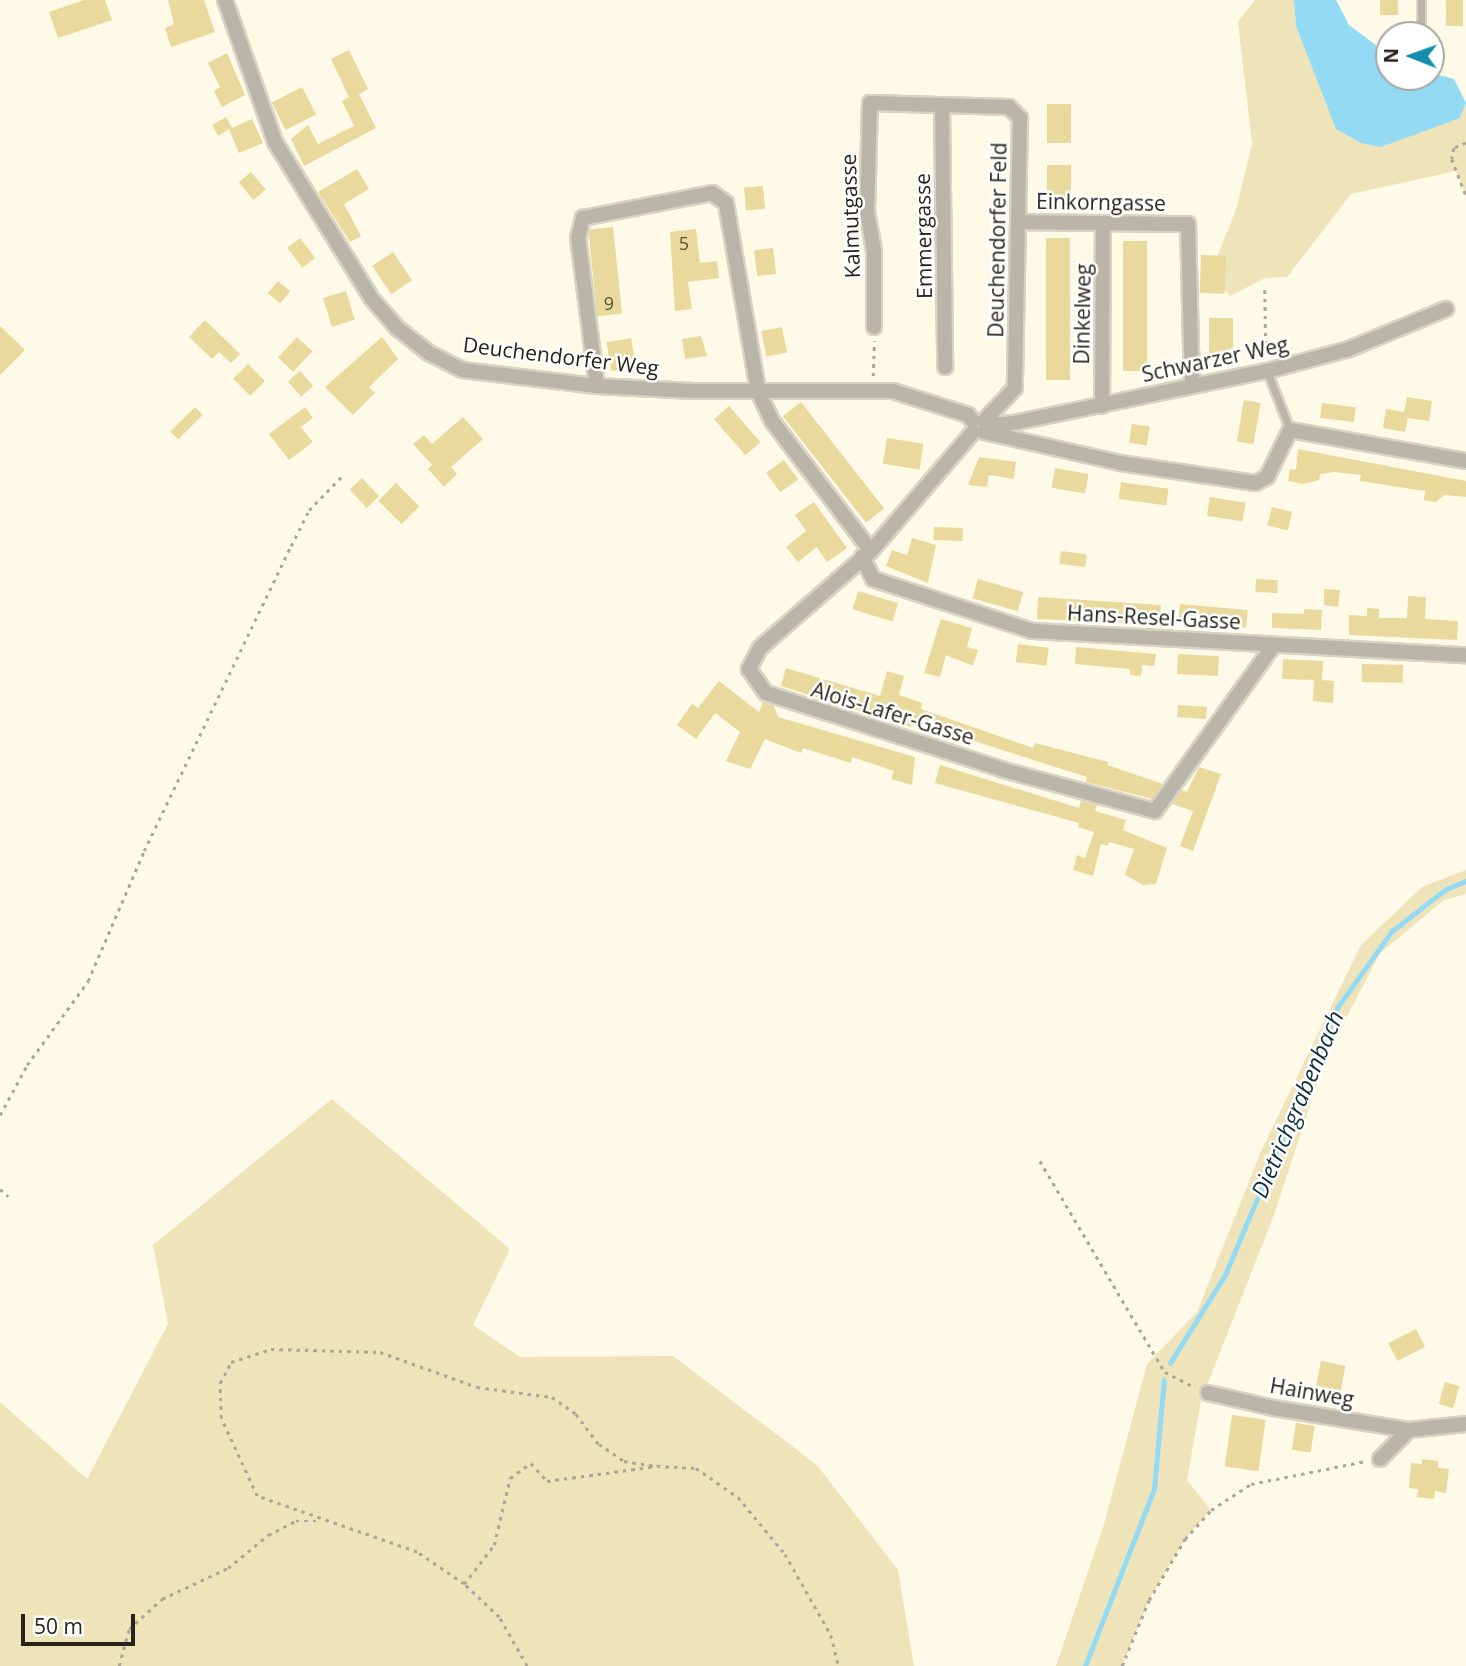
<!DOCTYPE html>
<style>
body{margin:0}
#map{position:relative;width:1466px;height:1666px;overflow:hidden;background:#fffae7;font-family:"Open Sans",sans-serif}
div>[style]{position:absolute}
.green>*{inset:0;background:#efe3ba}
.water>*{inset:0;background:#93daf4}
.stream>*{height:4.5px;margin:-2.25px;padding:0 2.25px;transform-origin:2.25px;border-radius:2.25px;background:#93daf4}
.building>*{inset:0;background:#ead99c;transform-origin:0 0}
.path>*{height:2.5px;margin-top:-1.25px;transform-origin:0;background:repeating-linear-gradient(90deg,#aba697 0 3.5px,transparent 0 8.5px)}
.roads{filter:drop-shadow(2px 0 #d8d3c2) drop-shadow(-2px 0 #d8d3c2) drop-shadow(0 2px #d8d3c2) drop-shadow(0 -2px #d8d3c2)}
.service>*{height:7px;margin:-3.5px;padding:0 3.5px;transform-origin:3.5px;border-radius:3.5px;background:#b9b5a8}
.minor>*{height:14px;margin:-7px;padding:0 7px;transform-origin:7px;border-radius:7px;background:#b9b5a8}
span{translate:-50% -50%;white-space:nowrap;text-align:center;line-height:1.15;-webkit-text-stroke:5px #fff;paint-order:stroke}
.number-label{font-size:18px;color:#575039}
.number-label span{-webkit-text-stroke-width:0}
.street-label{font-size:21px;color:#262318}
.water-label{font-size:23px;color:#0d303b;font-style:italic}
.north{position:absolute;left:1375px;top:21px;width:70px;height:70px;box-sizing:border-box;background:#fff;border:2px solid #a8a7a3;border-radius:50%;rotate:271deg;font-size:19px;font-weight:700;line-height:28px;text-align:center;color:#262318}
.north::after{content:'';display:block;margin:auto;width:24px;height:32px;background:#128dae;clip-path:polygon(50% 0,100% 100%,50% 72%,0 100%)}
.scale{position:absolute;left:21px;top:1614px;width:114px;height:32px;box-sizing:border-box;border:4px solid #262318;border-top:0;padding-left:9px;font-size:21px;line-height:24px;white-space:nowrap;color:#262318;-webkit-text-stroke:5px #fff;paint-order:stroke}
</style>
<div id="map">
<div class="green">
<div style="clip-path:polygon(1255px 0,1294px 0,1296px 26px,1322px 91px,1460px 118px,1466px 104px,1466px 196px,1456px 171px,1351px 194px,1287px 277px,1265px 278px,1230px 296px,1211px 272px,1236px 210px,1252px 144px,1238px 22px)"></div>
<div style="clip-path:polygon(1466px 870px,1466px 894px,1444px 900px,1380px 953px,1325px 1059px,1275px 1212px,1201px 1401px,1187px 1480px,1211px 1510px,1185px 1539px,1149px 1600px,1122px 1666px,1056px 1666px,1104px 1524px,1147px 1364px,1197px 1312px,1262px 1149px,1361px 945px,1422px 887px)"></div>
<div style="clip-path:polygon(332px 1099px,510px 1249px,473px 1325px,520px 1357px,673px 1356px,817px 1465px,898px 1570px,914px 1666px,0 1666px,0 1402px,87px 1479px,168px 1324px,153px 1245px)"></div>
</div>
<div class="water">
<div style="clip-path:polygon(1294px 0,1336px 0,1349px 25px,1389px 55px,1389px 77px,1431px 77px,1431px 73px,1454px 79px,1466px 103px,1460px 118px,1381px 147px,1361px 143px,1336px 129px,1296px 26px)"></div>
</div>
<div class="stream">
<div style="left:1170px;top:1363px;width:104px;rotate:-58deg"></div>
<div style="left:1225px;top:1275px;width:290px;rotate:-67.2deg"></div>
<div style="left:1337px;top:1008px;width:95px;rotate:-54.5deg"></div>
<div style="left:1392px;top:931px;width:68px;rotate:-37.9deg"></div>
<div style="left:1446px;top:889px;width:22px;rotate:-22deg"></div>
<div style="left:1085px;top:1666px;width:190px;rotate:-68.7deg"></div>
<div style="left:1154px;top:1489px;width:109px;rotate:-84.8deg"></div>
</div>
<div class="building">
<div style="clip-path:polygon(84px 0,105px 0,112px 20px,58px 38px,49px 12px)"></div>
<div style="clip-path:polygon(168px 0,204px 0,215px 32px,171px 47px,165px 28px,174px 24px)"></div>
<div style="left:1380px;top:0;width:18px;height:15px"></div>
<div style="left:1446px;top:0;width:17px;height:26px"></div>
<div style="clip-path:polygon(349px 50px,368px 89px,359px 94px,376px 128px,304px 166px,291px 139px,308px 125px,318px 144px,354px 126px,342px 101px,349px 97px,331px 59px)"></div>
<div style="clip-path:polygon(227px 53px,245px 95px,222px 107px,214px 91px,220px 87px,208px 63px)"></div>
<div style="left:302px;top:87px;width:31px;height:34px;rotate:63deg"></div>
<div style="left:1047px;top:104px;width:24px;height:39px"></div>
<div style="clip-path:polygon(226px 117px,232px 128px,252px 119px,263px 143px,239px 153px,229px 129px,218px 136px,212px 125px)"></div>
<div style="left:1047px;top:165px;width:24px;height:38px"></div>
<div style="clip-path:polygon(357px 169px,369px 189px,344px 204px,361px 236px,350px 242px,318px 192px)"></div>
<div style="left:251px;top:172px;width:23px;height:16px;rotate:50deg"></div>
<div style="left:763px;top:186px;width:23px;height:19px;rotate:85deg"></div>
<div style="left:613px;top:227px;width:87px;height:25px;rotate:84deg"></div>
<div style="clip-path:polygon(696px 229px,700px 263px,717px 261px,719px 278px,688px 282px,692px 309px,675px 311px,670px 232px)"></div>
<div style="left:300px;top:238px;width:25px;height:16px;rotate:53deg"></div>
<div style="left:1046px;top:238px;width:24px;height:142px"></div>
<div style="left:1123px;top:241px;width:24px;height:130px"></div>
<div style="left:773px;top:248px;width:26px;height:19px;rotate:83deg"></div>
<div style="left:393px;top:252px;width:34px;height:25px;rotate:56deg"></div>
<div style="left:1201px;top:255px;width:25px;height:38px;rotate:2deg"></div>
<div style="left:278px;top:281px;width:16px;height:16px;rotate:40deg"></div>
<div style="left:346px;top:291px;width:30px;height:24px;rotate:73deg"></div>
<div style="left:1209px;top:318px;width:24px;height:37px"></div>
<div style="clip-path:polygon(205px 320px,240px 354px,231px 363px,219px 352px,212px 359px,189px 337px)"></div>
<div style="clip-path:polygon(0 326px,25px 350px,0 375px)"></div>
<div style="left:782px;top:327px;width:26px;height:21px;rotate:79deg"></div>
<div style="clip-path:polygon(701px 336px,707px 356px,685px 359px,682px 339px)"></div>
<div style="left:297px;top:337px;width:21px;height:28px;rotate:43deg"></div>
<div style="clip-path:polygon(382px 337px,398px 359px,369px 387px,375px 393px,353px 415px,325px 387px)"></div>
<div style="left:631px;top:338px;width:29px;height:25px;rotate:80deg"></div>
<div style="left:248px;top:364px;width:24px;height:21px;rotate:45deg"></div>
<div style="left:300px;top:371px;width:20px;height:16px;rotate:49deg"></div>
<div style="clip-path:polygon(1407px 397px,1432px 401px,1429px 421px,1408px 418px,1405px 432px,1383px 428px,1386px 409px,1404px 412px)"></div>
<div style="left:1244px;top:400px;width:17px;height:42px;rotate:10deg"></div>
<div style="left:801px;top:402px;width:135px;height:23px;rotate:52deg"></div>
<div style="left:1322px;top:403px;width:34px;height:15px;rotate:7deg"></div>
<div style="left:729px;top:406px;width:48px;height:20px;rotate:49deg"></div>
<div style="left:195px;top:407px;width:11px;height:35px;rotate:45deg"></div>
<div style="clip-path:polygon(305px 407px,313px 418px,301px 427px,313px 442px,289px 460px,269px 434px)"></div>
<div style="clip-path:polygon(463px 417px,483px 439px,451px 467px,457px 474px,444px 487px,428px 469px,432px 465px,413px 444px,424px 435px,432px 444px)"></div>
<div style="left:1132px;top:424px;width:18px;height:19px;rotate:9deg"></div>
<div style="left:887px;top:438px;width:37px;height:26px;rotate:9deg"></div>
<div style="clip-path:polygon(1298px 449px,1466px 481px,1466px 497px,1444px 495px,1436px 502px,1424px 500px,1425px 491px,1360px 481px,1361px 475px,1335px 472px,1320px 474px,1319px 480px,1303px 484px,1288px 481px,1290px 469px,1296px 470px)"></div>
<div style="clip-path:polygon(979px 457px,1016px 462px,1014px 479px,989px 475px,987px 487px,968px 485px)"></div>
<div style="left:784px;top:460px;width:24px;height:22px;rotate:54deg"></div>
<div style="left:1055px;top:468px;width:34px;height:20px;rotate:10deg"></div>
<div style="left:362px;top:478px;width:25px;height:17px;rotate:47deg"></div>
<div style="left:1121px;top:482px;width:48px;height:17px;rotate:8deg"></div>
<div style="left:396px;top:483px;width:33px;height:25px;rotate:45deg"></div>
<div style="left:1210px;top:497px;width:36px;height:19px;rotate:9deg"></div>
<div style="clip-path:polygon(814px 502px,847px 548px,827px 562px,817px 547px,798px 562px,786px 547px,806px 531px,795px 515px)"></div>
<div style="left:1272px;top:507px;width:21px;height:19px;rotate:14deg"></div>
<div style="left:934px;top:527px;width:29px;height:13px;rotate:2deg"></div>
<div style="clip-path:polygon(912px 538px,936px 545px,928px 583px,886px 566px,892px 550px,907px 555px)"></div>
<div style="left:1061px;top:551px;width:26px;height:13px;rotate:7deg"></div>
<div style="left:978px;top:579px;width:47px;height:20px;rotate:16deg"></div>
<div style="left:1256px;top:579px;width:22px;height:13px;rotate:3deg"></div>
<div style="clip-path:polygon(1324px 589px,1340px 590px,1338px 607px,1324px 605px)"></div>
<div style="left:858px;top:591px;width:42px;height:19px;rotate:17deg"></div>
<div style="clip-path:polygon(1408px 596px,1426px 597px,1425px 619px,1458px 621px,1457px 640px,1349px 635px,1349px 615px,1367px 616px,1367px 608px,1379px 609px,1379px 618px,1407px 618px)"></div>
<div style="clip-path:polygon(1038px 597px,1161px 605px,1159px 624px,1037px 619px)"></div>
<div style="left:1180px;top:604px;width:68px;height:18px;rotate:5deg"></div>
<div style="clip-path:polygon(1304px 609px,1322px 610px,1321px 630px,1272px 628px,1272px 613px,1304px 614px)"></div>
<div style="clip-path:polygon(941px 619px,972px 628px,967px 647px,978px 650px,973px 666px,946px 655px,940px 677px,924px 673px)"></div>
<div style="left:1018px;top:644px;width:31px;height:18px;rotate:7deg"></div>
<div style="clip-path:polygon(1076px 647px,1156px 654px,1154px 666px,1142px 665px,1141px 676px,1130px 675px,1130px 669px,1075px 664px)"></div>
<div style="left:1178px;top:654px;width:41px;height:20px;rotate:3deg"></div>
<div style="clip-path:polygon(1283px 659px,1323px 661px,1322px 680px,1334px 681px,1333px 703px,1313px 701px,1314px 680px,1282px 679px)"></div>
<div style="left:1362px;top:664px;width:41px;height:18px;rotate:1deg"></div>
<div style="clip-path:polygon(786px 668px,880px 696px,887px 671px,904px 676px,899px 695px,922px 703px,921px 709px,1033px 748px,1035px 743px,1108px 762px,1107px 765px,1163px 784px,1152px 799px,1086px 782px,1087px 777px,946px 732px,913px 722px,911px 727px,781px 686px)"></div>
<div style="clip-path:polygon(719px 681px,759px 712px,763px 702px,774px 706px,778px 717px,915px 757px,912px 785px,891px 779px,894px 771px,852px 757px,851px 763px,803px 748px,801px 753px,765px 739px,750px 769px,726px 761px,740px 732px,715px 713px,696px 739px,677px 725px,692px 704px,698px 708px)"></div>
<div style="left:1178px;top:705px;width:29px;height:12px;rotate:4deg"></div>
<div style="clip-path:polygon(940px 765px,1079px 808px,1081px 801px,1097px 805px,1095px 811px,1126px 820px,1123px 830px,1167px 848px,1156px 884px,1143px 885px,1125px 875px,1134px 849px,1109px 842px,1108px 846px,1101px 844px,1093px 876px,1073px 870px,1077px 855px,1085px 858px,1094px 832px,1078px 827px,1079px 823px,935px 783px)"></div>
<div style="clip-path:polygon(1199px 767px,1221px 774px,1193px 851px,1180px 846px,1193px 811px,1172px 804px,1182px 790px,1187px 792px)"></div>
<div style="left:1416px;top:1329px;width:20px;height:31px;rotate:63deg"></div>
<div style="left:1321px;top:1361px;width:25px;height:25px;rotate:11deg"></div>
<div style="left:1445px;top:1382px;width:15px;height:23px;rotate:16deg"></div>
<div style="left:1232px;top:1415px;width:34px;height:52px;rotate:8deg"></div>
<div style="left:1296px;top:1423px;width:19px;height:27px;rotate:9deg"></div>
<div style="clip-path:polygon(1422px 1459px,1438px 1461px,1438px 1468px,1449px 1469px,1446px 1493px,1435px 1491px,1434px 1499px,1417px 1497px,1418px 1489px,1409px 1488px,1411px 1463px,1422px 1464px)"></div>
</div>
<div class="path">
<div style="left:1466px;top:143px;width:13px;rotate:157deg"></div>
<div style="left:1454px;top:148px;width:11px;rotate:100deg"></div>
<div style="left:1452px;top:159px;width:39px;rotate:69deg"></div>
<div style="left:1265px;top:290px;width:67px;rotate:89.1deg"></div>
<div style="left:873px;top:376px;width:35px;rotate:-88deg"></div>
<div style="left:0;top:1115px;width:57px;rotate:-61.6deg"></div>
<div style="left:27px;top:1065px;width:104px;rotate:-54deg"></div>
<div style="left:88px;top:981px;width:142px;rotate:-66.7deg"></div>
<div style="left:144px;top:851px;width:339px;rotate:-64.3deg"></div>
<div style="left:291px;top:546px;width:40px;rotate:-63.4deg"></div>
<div style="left:309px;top:510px;width:47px;rotate:-45.9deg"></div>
<div style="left:1040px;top:1161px;width:245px;rotate:59.4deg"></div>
<div style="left:1165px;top:1372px;width:34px;rotate:27deg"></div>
<div style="left:0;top:1189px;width:11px;rotate:41deg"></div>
<div style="left:464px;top:1584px;width:49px;rotate:-52.4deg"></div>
<div style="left:494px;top:1545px;width:69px;rotate:-76.6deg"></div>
<div style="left:510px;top:1478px;width:26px;rotate:-36deg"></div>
<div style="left:531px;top:1463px;width:24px;rotate:48deg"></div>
<div style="left:547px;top:1481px;width:111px;rotate:-7.8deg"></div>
<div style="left:657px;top:1466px;width:39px;rotate:3deg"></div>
<div style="left:696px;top:1468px;width:51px;rotate:34.6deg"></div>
<div style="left:738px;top:1497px;width:74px;rotate:50.5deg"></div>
<div style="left:785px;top:1554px;width:93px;rotate:60.4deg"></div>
<div style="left:831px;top:1635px;width:32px;rotate:76deg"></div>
<div style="left:119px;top:1666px;width:38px;rotate:-75deg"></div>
<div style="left:129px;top:1629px;width:45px;rotate:-42.3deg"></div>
<div style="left:162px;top:1599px;width:73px;rotate:-25.2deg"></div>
<div style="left:228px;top:1568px;width:52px;rotate:-39.5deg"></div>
<div style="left:268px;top:1535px;width:31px;rotate:-27deg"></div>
<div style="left:296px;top:1521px;width:22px"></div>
<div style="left:527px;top:1666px;width:56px;rotate:-119.7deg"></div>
<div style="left:499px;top:1617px;width:48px;rotate:-136.7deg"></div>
<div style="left:464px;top:1584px;width:57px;rotate:-145.8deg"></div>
<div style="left:417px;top:1552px;width:170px;rotate:-160.7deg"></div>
<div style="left:257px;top:1496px;width:86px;rotate:-114.8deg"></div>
<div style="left:221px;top:1418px;width:35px;rotate:-92deg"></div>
<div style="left:220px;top:1383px;width:24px;rotate:-62deg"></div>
<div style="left:231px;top:1362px;width:42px;rotate:-18deg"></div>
<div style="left:271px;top:1349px;width:109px;rotate:1.6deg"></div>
<div style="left:380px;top:1352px;width:103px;rotate:19.8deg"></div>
<div style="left:477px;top:1387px;width:76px;rotate:7.6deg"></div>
<div style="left:552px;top:1397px;width:29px;rotate:35deg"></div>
<div style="left:576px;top:1414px;width:38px;rotate:53deg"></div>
<div style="left:599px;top:1444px;width:30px;rotate:34deg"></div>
<div style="left:624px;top:1461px;width:33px;rotate:9deg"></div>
<div style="left:1122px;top:1666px;width:71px;rotate:-67.8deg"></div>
<div style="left:1149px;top:1600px;width:71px;rotate:-59.5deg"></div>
<div style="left:1185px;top:1539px;width:39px;rotate:-48deg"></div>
<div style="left:1211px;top:1510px;width:48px;rotate:-33deg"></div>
<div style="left:1251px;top:1484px;width:117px;rotate:-11.3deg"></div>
</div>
<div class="roads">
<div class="service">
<div style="left:1421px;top:0;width:35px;rotate:90deg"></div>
<div style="left:1267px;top:371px;width:63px;rotate:68.7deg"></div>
</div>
<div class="minor">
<div style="left:225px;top:0;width:151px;rotate:70.6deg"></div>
<div style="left:275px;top:142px;width:185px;rotate:58.3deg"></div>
<div style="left:372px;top:299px;width:37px;rotate:49deg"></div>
<div style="left:396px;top:327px;width:42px;rotate:38.2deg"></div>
<div style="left:429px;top:353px;width:37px;rotate:27deg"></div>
<div style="left:462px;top:370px;width:136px;rotate:6.8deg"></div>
<div style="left:597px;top:386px;width:96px;rotate:3deg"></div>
<div style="left:693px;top:391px;width:200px"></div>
<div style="left:893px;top:391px;width:79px;rotate:17.7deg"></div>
<div style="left:968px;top:415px;width:8px;rotate:50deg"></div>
<div style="left:942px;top:105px;width:262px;rotate:89.3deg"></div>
<div style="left:1019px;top:222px;width:169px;rotate:0.7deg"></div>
<div style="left:1188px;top:224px;width:162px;rotate:88.6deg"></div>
<div style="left:874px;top:327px;width:76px;rotate:-90deg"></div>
<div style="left:874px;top:251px;width:41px;rotate:-99.9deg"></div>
<div style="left:867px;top:211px;width:108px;rotate:-88.4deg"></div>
<div style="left:870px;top:103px;width:139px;rotate:1.6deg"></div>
<div style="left:1009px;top:107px;width:16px;rotate:45deg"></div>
<div style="left:1020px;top:118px;width:270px;rotate:91.1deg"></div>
<div style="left:1015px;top:388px;width:45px;rotate:133.2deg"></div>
<div style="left:597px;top:386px;width:149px;rotate:-97.3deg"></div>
<div style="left:578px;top:238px;width:21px;rotate:-76deg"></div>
<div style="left:583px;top:218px;width:131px;rotate:-11deg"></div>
<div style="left:712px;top:193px;width:17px;rotate:36deg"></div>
<div style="left:726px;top:203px;width:191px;rotate:80.3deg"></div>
<div style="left:758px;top:391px;width:33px;rotate:65deg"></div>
<div style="left:772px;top:421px;width:163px;rotate:52.7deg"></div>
<div style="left:1102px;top:406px;width:183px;rotate:-89.7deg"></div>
<div style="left:986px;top:425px;width:27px;rotate:-4deg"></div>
<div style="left:1013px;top:423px;width:259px;rotate:-11.6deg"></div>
<div style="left:1267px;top:371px;width:85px;rotate:-15deg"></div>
<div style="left:1349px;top:349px;width:105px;rotate:-22.4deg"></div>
<div style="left:973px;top:432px;width:157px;rotate:130.6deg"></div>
<div style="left:871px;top:551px;width:147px;rotate:138.9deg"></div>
<div style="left:760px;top:648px;width:24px;rotate:118deg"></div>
<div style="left:749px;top:669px;width:29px;rotate:55deg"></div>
<div style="left:766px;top:693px;width:250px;rotate:17.9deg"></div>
<div style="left:1004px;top:770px;width:156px;rotate:15.2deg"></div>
<div style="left:1155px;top:811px;width:204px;rotate:-54.4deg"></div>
<div style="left:984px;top:432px;width:139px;rotate:12.8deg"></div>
<div style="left:1120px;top:463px;width:137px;rotate:8.4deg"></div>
<div style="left:1256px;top:483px;width:13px;rotate:-29deg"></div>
<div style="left:1267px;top:477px;width:52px;rotate:-63.9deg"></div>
<div style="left:1290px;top:430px;width:179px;rotate:10deg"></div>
<div style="left:862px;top:557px;width:25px;rotate:63deg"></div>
<div style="left:873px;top:579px;width:167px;rotate:18.1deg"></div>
<div style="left:1032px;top:631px;width:435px;rotate:3.2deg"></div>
<div style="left:1208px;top:1393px;width:68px;rotate:12.8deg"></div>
<div style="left:1274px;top:1408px;width:137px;rotate:9.3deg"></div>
<div style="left:1380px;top:1459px;width:41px;rotate:-45deg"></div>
<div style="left:1409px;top:1430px;width:57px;rotate:-6deg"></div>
</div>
</div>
<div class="number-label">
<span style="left:684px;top:243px">5</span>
<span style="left:609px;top:303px">9</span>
</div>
<div class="street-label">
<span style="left:1101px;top:202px;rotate:1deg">Einkorngasse</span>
<span style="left:850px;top:216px;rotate:-92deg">Kalmutgasse</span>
<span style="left:923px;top:236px;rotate:-91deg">Emmergasse</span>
<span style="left:997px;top:240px;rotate:-89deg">Deuchendorfer Feld</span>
<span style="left:1082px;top:314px;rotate:-89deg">Dinkelweg</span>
<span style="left:561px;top:356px;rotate:7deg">Deuchendorfer Weg</span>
<span style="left:1215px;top:359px;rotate:-12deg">Schwarzer Weg</span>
<span style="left:1154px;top:617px;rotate:3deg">Hans-Resel-Gasse</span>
<span style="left:893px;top:713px;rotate:17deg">Alois-Lafer-Gasse</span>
<span style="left:1312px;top:1392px;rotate:10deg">Hainweg</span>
</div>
<div class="water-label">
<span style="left:1297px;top:1104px;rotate:-67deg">Dietrichgrabenbach</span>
</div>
<div class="north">N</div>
<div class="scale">50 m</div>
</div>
